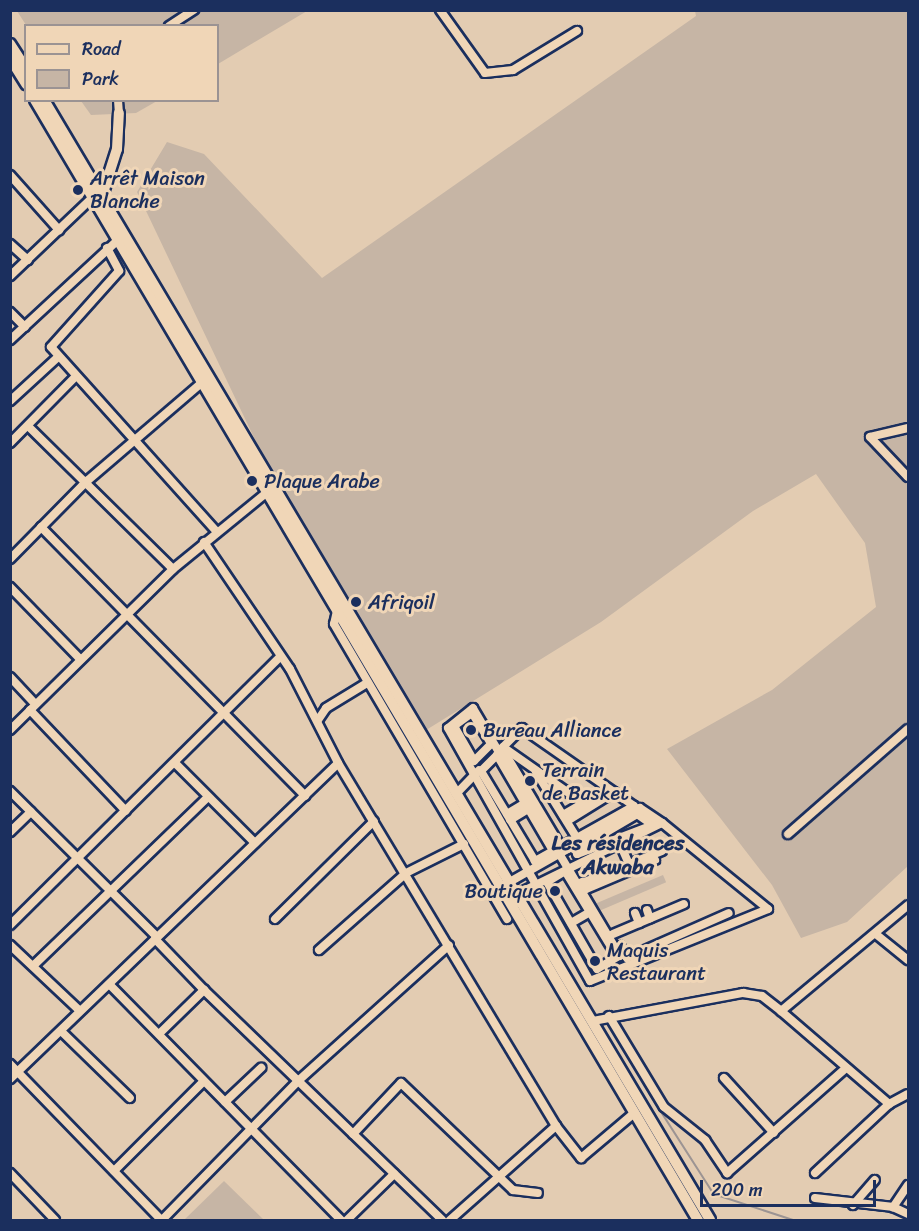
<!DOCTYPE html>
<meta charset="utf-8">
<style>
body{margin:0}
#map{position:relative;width:919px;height:1231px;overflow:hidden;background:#e3ccb2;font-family:Sriracha,sans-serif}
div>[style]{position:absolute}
.green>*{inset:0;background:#c6b5a5;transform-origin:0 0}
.stream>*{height:1.5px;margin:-0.75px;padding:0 0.75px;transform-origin:0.75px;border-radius:0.75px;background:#9c9493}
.roads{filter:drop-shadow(2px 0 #1b2f5e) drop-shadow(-2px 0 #1b2f5e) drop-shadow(0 2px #1b2f5e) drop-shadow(0 -2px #1b2f5e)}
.minor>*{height:8px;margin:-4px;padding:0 4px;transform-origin:4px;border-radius:4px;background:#f0d6b7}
.major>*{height:10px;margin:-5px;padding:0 5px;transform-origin:5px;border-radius:5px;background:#f0d6b7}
.dots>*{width:16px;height:16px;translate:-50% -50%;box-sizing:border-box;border:3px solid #f0d6b7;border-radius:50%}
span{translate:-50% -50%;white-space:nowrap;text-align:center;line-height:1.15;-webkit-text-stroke:6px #f0d6b7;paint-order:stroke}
.poi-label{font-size:20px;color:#1b2f5e}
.left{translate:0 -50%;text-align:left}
.right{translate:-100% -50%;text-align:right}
.neighbourhood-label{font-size:21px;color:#1b2f5e;font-weight:700}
.frame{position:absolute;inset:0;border:12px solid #1b2f5e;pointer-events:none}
.legend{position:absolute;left:24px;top:24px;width:195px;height:78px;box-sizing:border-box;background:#f0d6b7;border:2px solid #9b9393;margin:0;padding:8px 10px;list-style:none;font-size:18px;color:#1b2f5e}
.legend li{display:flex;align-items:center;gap:12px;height:30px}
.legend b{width:30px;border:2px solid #9b9393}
.scale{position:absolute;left:700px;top:1180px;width:176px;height:27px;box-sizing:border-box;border:3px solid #1b2f5e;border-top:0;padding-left:8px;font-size:18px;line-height:21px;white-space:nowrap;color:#1b2f5e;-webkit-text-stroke:4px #f0d6b7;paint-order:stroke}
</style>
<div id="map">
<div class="green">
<div style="clip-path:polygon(17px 11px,307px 11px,218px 64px,218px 26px,26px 25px)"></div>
<div style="clip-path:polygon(695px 11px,908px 11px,908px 866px,847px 922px,801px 938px,772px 885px,667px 749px,772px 690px,876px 607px,865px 543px,816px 474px,753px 511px,601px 622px,418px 735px,290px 513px,137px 192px,167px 142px,204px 154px,322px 278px,696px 16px)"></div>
<div style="clip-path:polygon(81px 101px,157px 101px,136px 113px,91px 115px)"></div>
<div style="left:663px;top:875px;width:8px;height:73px;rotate:67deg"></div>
<div style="clip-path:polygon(224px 1181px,264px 1220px,184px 1220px)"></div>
</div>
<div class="stream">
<div style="left:650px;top:1094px;width:119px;rotate:57.4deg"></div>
<div style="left:714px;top:1194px;width:83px;rotate:18.2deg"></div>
</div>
<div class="roads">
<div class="minor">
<div style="left:440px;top:10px;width:77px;rotate:54.5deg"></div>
<div style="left:485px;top:73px;width:28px;rotate:-6deg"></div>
<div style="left:513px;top:70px;width:75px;rotate:-31.4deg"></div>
<div style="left:169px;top:26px;width:30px;rotate:-33deg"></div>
<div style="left:118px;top:100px;width:13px;rotate:86deg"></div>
<div style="left:10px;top:175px;width:74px;rotate:48.3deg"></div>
<div style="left:10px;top:244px;width:24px;rotate:42deg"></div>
<div style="left:107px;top:248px;width:26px;rotate:62deg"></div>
<div style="left:119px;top:271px;width:102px;rotate:131.8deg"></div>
<div style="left:51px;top:347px;width:249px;rotate:48.1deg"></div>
<div style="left:10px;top:276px;width:113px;rotate:-43.6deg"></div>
<div style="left:10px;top:312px;width:21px;rotate:45deg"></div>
<div style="left:10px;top:340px;width:146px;rotate:-42.8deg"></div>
<div style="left:10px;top:401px;width:64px;rotate:-42.5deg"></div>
<div style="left:29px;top:427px;width:202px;rotate:44.6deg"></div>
<div style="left:908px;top:428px;width:39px;rotate:167deg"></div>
<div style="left:870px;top:437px;width:55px;rotate:46.5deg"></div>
<div style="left:10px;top:443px;width:91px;rotate:-45.4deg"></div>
<div style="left:41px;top:527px;width:377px;rotate:45.5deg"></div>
<div style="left:204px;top:542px;width:153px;rotate:55.9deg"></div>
<div style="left:290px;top:669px;width:106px;rotate:62.9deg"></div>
<div style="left:338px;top:763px;width:423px;rotate:59deg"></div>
<div style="left:556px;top:1126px;width:41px;rotate:52deg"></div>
<div style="left:581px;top:1158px;width:68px;rotate:-40.2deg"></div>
<div style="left:10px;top:559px;width:110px;rotate:-45.4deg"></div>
<div style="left:87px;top:481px;width:149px;rotate:-40.6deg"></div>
<div style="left:10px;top:587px;width:99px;rotate:45.8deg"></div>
<div style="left:337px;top:611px;width:13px;rotate:103deg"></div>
<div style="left:334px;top:624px;width:342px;rotate:59.6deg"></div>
<div style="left:10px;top:677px;width:37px;rotate:47deg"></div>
<div style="left:30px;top:710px;width:139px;rotate:46.5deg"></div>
<div style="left:472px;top:713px;width:36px;rotate:58deg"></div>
<div style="left:491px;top:744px;width:24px;rotate:135deg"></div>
<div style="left:474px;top:761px;width:40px;rotate:-119.7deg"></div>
<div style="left:454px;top:726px;width:22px;rotate:-36deg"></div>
<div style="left:318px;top:720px;width:14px;rotate:-56deg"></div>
<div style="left:326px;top:708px;width:48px;rotate:-31.4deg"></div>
<div style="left:522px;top:728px;width:112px;rotate:34.8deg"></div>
<div style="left:614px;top:792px;width:24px;rotate:35deg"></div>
<div style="left:634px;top:806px;width:84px;rotate:150.7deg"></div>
<div style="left:561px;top:847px;width:115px;rotate:-120.8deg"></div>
<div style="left:502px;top:748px;width:28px;rotate:-45deg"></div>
<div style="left:10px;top:730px;width:229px;rotate:-44.6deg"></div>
<div style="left:173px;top:569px;width:119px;rotate:-39.2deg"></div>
<div style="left:503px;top:747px;width:98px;rotate:35deg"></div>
<div style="left:497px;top:755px;width:111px;rotate:59.7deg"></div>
<div style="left:553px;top:851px;width:21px;rotate:151deg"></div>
<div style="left:535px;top:861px;width:105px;rotate:-121deg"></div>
<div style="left:481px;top:771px;width:23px;rotate:-45deg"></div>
<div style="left:175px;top:763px;width:113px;rotate:45deg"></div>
<div style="left:536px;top:772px;width:78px;rotate:58.2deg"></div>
<div style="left:10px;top:791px;width:207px;rotate:44.8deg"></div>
<div style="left:456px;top:794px;width:33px;rotate:-46deg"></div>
<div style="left:507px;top:814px;width:21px;rotate:-31deg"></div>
<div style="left:637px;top:814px;width:19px;rotate:35deg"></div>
<div style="left:653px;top:825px;width:81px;rotate:159.1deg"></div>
<div style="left:577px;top:854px;width:4px;rotate:-104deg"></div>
<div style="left:576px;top:850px;width:71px;rotate:-30.5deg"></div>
<div style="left:563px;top:815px;width:48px;rotate:-30.3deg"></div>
<div style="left:604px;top:791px;width:6px;rotate:39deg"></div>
<div style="left:510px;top:820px;width:21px;rotate:-31deg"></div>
<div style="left:567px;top:821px;width:55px;rotate:-31.7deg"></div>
<div style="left:10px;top:832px;width:29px;rotate:-44deg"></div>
<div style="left:788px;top:834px;width:159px;rotate:-41.2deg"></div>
<div style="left:621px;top:846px;width:20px;rotate:66deg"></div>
<div style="left:565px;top:871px;width:100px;rotate:58.8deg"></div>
<div style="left:617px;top:957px;width:23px;rotate:149deg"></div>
<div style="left:597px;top:969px;width:100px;rotate:-119.9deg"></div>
<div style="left:547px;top:882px;width:21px;rotate:-31deg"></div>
<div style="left:582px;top:882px;width:8px;rotate:60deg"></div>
<div style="left:586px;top:889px;width:75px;rotate:-22.8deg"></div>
<div style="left:582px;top:883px;width:86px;rotate:-21.8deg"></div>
<div style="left:506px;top:884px;width:154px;rotate:-29.6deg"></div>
<div style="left:640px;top:808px;width:27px;rotate:34deg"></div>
<div style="left:662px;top:823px;width:166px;rotate:153.9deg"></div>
<div style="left:647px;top:910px;width:9px;rotate:72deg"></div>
<div style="left:635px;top:913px;width:11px;rotate:68deg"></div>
<div style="left:275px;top:919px;width:139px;rotate:-44.7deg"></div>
<div style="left:571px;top:923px;width:22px;rotate:-30deg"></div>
<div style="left:10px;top:925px;width:379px;rotate:-44.8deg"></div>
<div style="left:613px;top:934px;width:77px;rotate:-22.9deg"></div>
<div style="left:877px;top:935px;width:40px;rotate:39deg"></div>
<div style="left:155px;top:939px;width:71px;rotate:46.1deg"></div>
<div style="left:10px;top:945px;width:96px;rotate:43.3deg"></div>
<div style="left:620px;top:946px;width:14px;rotate:60deg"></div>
<div style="left:627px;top:958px;width:111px;rotate:-23.8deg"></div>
<div style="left:319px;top:950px;width:116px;rotate:-41.5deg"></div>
<div style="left:406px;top:873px;width:65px;rotate:-26.6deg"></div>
<div style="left:620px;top:956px;width:288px;rotate:-120.7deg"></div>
<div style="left:473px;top:708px;width:32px;rotate:141deg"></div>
<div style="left:448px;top:728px;width:290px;rotate:60.7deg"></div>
<div style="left:590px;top:981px;width:192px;rotate:-22deg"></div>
<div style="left:768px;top:909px;width:136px;rotate:-140.9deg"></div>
<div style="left:33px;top:966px;width:243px;rotate:-44deg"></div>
<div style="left:110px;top:985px;width:330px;rotate:45.5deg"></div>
<div style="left:781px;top:1011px;width:143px;rotate:40.7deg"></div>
<div style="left:609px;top:1016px;width:106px;rotate:58.9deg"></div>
<div style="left:664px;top:1107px;width:53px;rotate:38.8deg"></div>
<div style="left:705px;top:1140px;width:40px;rotate:56deg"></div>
<div style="left:727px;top:1173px;width:159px;rotate:-41.4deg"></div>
<div style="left:593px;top:1021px;width:153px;rotate:-10.6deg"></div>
<div style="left:743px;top:993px;width:19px;rotate:9deg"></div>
<div style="left:762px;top:996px;width:24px;rotate:38deg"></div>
<div style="left:781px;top:1011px;width:165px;rotate:-39.8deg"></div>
<div style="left:61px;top:1031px;width:96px;rotate:44.2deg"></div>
<div style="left:160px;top:1033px;width:62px;rotate:-44.3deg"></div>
<div style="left:204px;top:990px;width:331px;rotate:44deg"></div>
<div style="left:10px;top:1064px;width:217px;rotate:45.9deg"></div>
<div style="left:724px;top:1078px;width:74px;rotate:47.7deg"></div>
<div style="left:10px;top:1079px;width:455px;rotate:-43.9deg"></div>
<div style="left:225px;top:1102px;width:50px;rotate:-43.4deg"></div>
<div style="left:353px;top:1134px;width:70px;rotate:-46.7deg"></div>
<div style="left:401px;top:1083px;width:155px;rotate:43.7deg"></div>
<div style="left:513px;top:1190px;width:25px;rotate:7deg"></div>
<div style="left:114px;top:1171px;width:127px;rotate:-45deg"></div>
<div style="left:10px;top:1173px;width:65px;rotate:46.2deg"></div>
<div style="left:815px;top:1173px;width:101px;rotate:-43deg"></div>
<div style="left:889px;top:1104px;width:21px;rotate:-28deg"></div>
<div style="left:908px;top:1185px;width:27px;rotate:124deg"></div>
<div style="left:893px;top:1207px;width:17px;rotate:25deg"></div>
<div style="left:815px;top:1198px;width:79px;rotate:6.6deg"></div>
<div style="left:853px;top:1205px;width:33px;rotate:-49deg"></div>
<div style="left:162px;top:1220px;width:194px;rotate:-45.6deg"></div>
<div style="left:298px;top:1081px;width:203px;rotate:-42deg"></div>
<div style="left:347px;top:1220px;width:66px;rotate:-44.4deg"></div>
<div style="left:450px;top:1220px;width:142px;rotate:-41.6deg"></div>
</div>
<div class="major">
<div style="left:10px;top:44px;width:30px;rotate:57deg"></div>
<div style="left:10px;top:58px;width:31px;rotate:58deg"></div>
<div style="left:35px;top:100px;width:1302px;rotate:59.38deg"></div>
<div style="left:44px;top:100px;width:1303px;rotate:59.26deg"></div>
<div style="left:102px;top:196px;width:49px;rotate:-72.3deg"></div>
<div style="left:117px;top:149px;width:36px;rotate:-87deg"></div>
</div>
</div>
<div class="dots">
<div style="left:78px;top:190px;background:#1b2f5e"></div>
<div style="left:252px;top:481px;background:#1b2f5e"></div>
<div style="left:356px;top:602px;background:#1b2f5e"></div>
<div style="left:471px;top:730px;background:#1b2f5e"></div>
<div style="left:530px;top:781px;background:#1b2f5e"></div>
<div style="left:555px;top:891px;background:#1b2f5e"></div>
<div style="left:595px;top:961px;background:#1b2f5e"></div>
</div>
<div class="poi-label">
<span class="left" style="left:90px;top:190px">Arrêt Maison<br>Blanche</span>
<span class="left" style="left:264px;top:481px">Plaque Arabe</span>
<span class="left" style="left:368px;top:602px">Afriqoil</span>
<span class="left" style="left:483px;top:730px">Bureau Alliance</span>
<span class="left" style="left:542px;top:782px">Terrain<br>de Basket</span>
<span class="right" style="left:543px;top:891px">Boutique</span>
<span class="left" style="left:607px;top:962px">Maquis<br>Restaurant</span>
</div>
<div class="neighbourhood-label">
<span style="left:618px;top:855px">Les résidences<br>Akwaba</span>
</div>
<div class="frame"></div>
<ul class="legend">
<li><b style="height:8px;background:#f0d6b7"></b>Road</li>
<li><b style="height:16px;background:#c6b5a5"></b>Park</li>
</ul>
<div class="scale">200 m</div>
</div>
